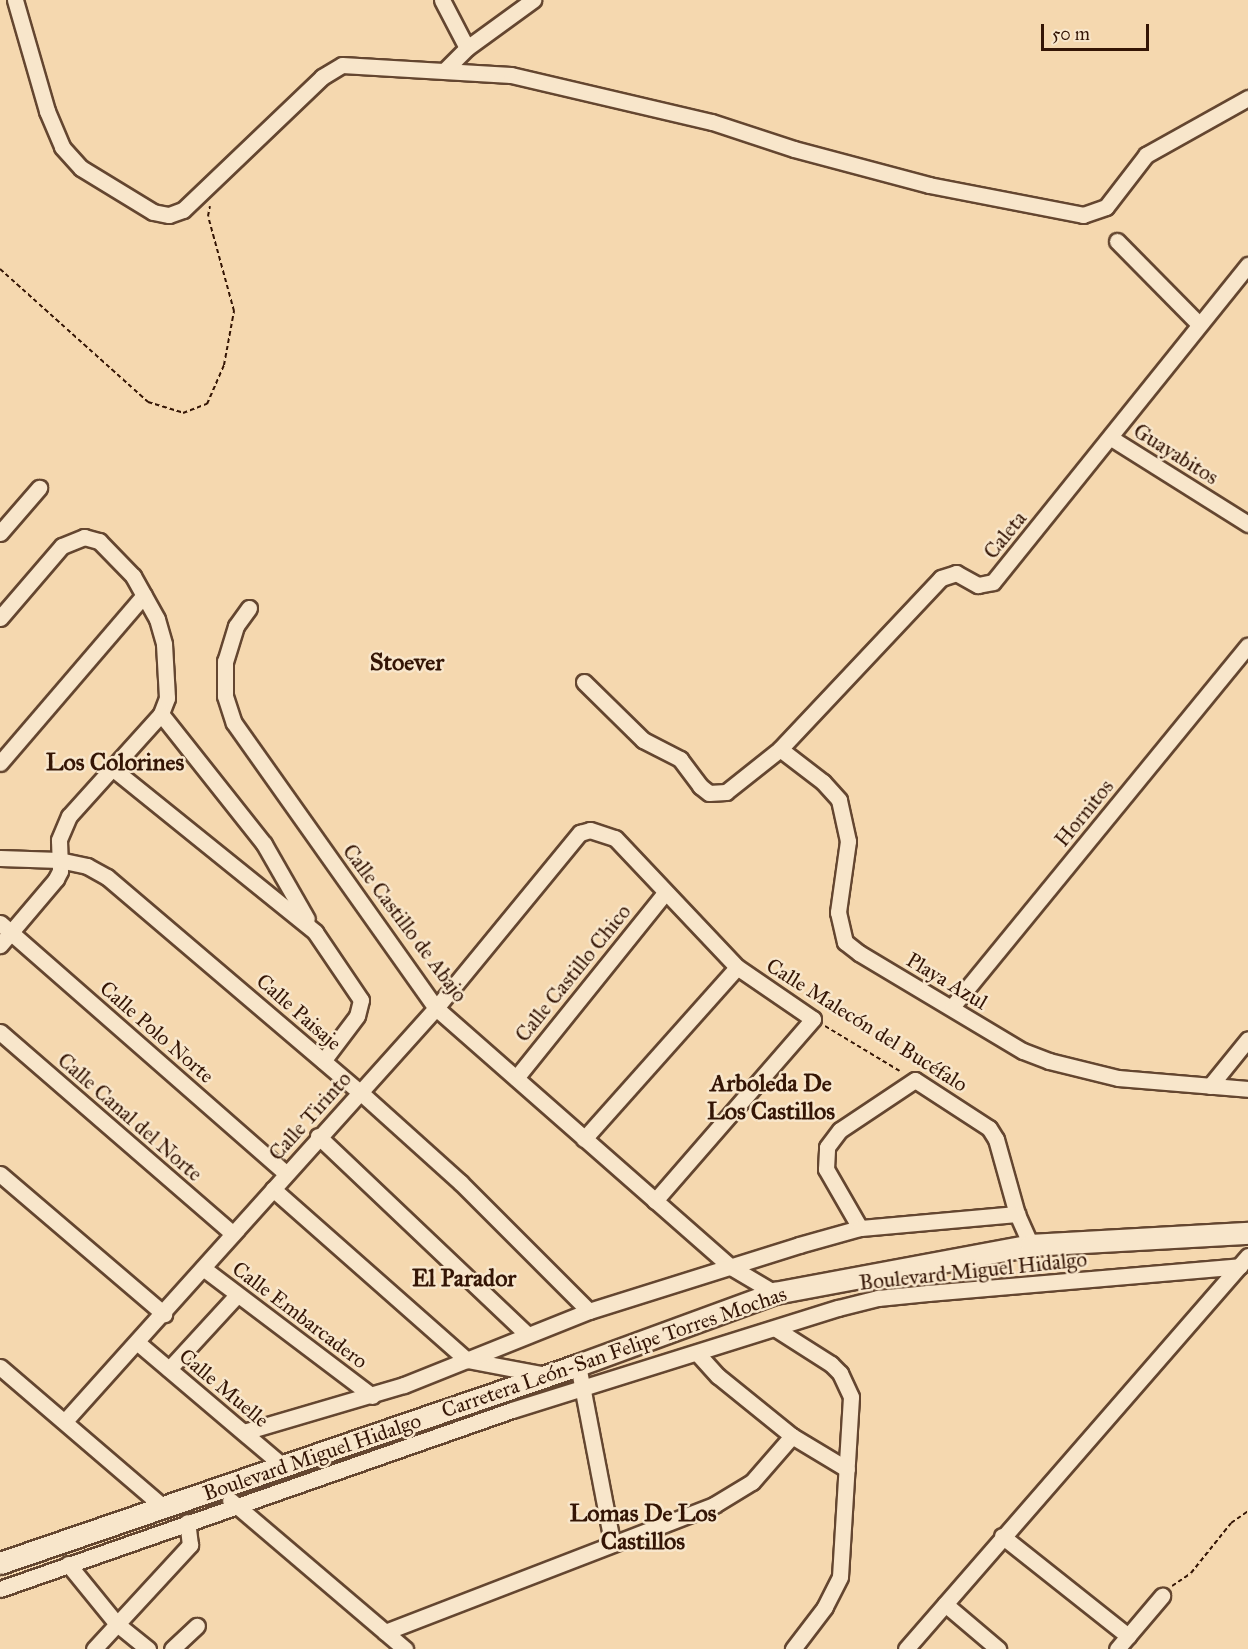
<!DOCTYPE html>
<meta charset="utf-8">
<style>
body{margin:0}
#map{position:relative;width:1248px;height:1649px;overflow:hidden;background:#f5d8af;font-family:"IM FELL Great Primer",serif}
div>[style]{position:absolute}
.path>*{height:2px;margin-top:-1px;transform-origin:0;background:repeating-linear-gradient(90deg,#341505 0 4.5px,transparent 0 7.5px)}
.roads{filter:drop-shadow(2px 0 #644630) drop-shadow(-2px 0 #644630) drop-shadow(0 2px #644630) drop-shadow(0 -2px #644630)}
.minor>*{height:15px;margin:-7.5px;padding:0 7.5px;transform-origin:7.5px;border-radius:7.5px;background:#f8e6cb}
.secondary>*{height:21px;margin:-10.5px;padding:0 10.5px;transform-origin:10.5px;border-radius:10.5px;background:#f8e6cb}
span{translate:-50% -50%;white-space:nowrap;text-align:center;line-height:1.15;-webkit-text-stroke:5px #f8e6cb;paint-order:stroke}
.street-label{font-size:21px;color:#341505}
.quarter-label{font-size:24px;color:#341505;font-weight:700}
.scale{position:absolute;left:1041px;top:24px;width:108px;height:27px;box-sizing:border-box;border:3px solid #341505;border-top:0;padding-left:8px;font-size:18px;line-height:21px;white-space:nowrap;color:#341505;-webkit-text-stroke:4px #f8e6cb;paint-order:stroke}
</style>
<div id="map">
<div class="path">
<div style="left:0;top:269px;width:199px;rotate:41.9deg"></div>
<div style="left:148px;top:402px;width:37px;rotate:17deg"></div>
<div style="left:183px;top:413px;width:26px;rotate:-21deg"></div>
<div style="left:207px;top:404px;width:43px;rotate:-66.4deg"></div>
<div style="left:224px;top:365px;width:55px;rotate:-79.5deg"></div>
<div style="left:234px;top:311px;width:98px;rotate:-105.3deg"></div>
<div style="left:208px;top:216px;width:10px;rotate:-79deg"></div>
<div style="left:825px;top:1026px;width:87px;rotate:31deg"></div>
<div style="left:1172px;top:1586px;width:23px;rotate:-34deg"></div>
<div style="left:1191px;top:1573px;width:64px;rotate:-51.3deg"></div>
<div style="left:1231px;top:1523px;width:21px;rotate:-35deg"></div>
</div>
<div class="roads">
<div class="minor">
<div style="left:15px;top:0;width:116px;rotate:73.9deg"></div>
<div style="left:47px;top:111px;width:39px;rotate:67deg"></div>
<div style="left:62px;top:147px;width:28px;rotate:48deg"></div>
<div style="left:81px;top:168px;width:84px;rotate:31.4deg"></div>
<div style="left:153px;top:212px;width:16px;rotate:11deg"></div>
<div style="left:169px;top:215px;width:15px;rotate:-20deg"></div>
<div style="left:183px;top:210px;width:192px;rotate:-43.7deg"></div>
<div style="left:322px;top:77px;width:23px;rotate:-31deg"></div>
<div style="left:342px;top:65px;width:169px;rotate:3.4deg"></div>
<div style="left:511px;top:75px;width:206px;rotate:13.2deg"></div>
<div style="left:712px;top:122px;width:86px;rotate:18.2deg"></div>
<div style="left:794px;top:149px;width:140px;rotate:14.9deg"></div>
<div style="left:929px;top:185px;width:157px;rotate:11deg"></div>
<div style="left:1083px;top:215px;width:24px;rotate:-19deg"></div>
<div style="left:1106px;top:207px;width:66px;rotate:-52.4deg"></div>
<div style="left:1146px;top:155px;width:117px;rotate:-29.2deg"></div>
<div style="left:442px;top:0;width:54px;rotate:62.5deg"></div>
<div style="left:446px;top:69px;width:30px;rotate:-45deg"></div>
<div style="left:467px;top:48px;width:82px;rotate:-36deg"></div>
<div style="left:1117px;top:241px;width:115px;rotate:45.4deg"></div>
<div style="left:1111px;top:438px;width:162px;rotate:32.1deg"></div>
<div style="left:0;top:533px;width:60px;rotate:-49.1deg"></div>
<div style="left:249px;top:608px;width:22px;rotate:126deg"></div>
<div style="left:236px;top:626px;width:37px;rotate:107deg"></div>
<div style="left:225px;top:661px;width:35px;rotate:90deg"></div>
<div style="left:225px;top:696px;width:28px;rotate:72deg"></div>
<div style="left:234px;top:723px;width:349px;rotate:54.7deg"></div>
<div style="left:436px;top:1008px;width:393px;rotate:41.3deg"></div>
<div style="left:731px;top:1267px;width:51px;rotate:30.6deg"></div>
<div style="left:0;top:618px;width:95px;rotate:-49.3deg"></div>
<div style="left:62px;top:546px;width:24px;rotate:-22deg"></div>
<div style="left:84px;top:537px;width:16px;rotate:15deg"></div>
<div style="left:99px;top:541px;width:49px;rotate:45.8deg"></div>
<div style="left:133px;top:576px;width:49px;rotate:60.8deg"></div>
<div style="left:157px;top:619px;width:26px;rotate:74deg"></div>
<div style="left:164px;top:644px;width:54px;rotate:86.8deg"></div>
<div style="left:167px;top:698px;width:17px;rotate:111deg"></div>
<div style="left:161px;top:714px;width:137px;rotate:132deg"></div>
<div style="left:69px;top:816px;width:26px;rotate:113deg"></div>
<div style="left:59px;top:840px;width:31px;rotate:88deg"></div>
<div style="left:60px;top:871px;width:9px;rotate:117deg"></div>
<div style="left:56px;top:879px;width:87px;rotate:130.3deg"></div>
<div style="left:584px;top:682px;width:83px;rotate:44.5deg"></div>
<div style="left:643px;top:740px;width:42px;rotate:27.2deg"></div>
<div style="left:680px;top:759px;width:34px;rotate:53deg"></div>
<div style="left:700px;top:786px;width:11px;rotate:38deg"></div>
<div style="left:709px;top:793px;width:17px;rotate:-3deg"></div>
<div style="left:726px;top:792px;width:69px;rotate:-38.5deg"></div>
<div style="left:780px;top:749px;width:235px;rotate:-46.7deg"></div>
<div style="left:941px;top:578px;width:16px;rotate:-18deg"></div>
<div style="left:956px;top:573px;width:25px;rotate:29deg"></div>
<div style="left:978px;top:585px;width:15px;rotate:-11deg"></div>
<div style="left:993px;top:582px;width:407px;rotate:-51.2deg"></div>
<div style="left:161px;top:714px;width:166px;rotate:51.6deg"></div>
<div style="left:264px;top:844px;width:86px;rotate:60.2deg"></div>
<div style="left:780px;top:749px;width:54px;rotate:37.5deg"></div>
<div style="left:823px;top:782px;width:24px;rotate:48deg"></div>
<div style="left:839px;top:800px;width:42px;rotate:77.6deg"></div>
<div style="left:848px;top:841px;width:72px;rotate:98deg"></div>
<div style="left:838px;top:912px;width:31px;rotate:77deg"></div>
<div style="left:845px;top:942px;width:18px;rotate:38deg"></div>
<div style="left:859px;top:953px;width:191px;rotate:30.9deg"></div>
<div style="left:1023px;top:1051px;width:28px;rotate:21deg"></div>
<div style="left:1049px;top:1061px;width:71px;rotate:13.8deg"></div>
<div style="left:1118px;top:1078px;width:130px;rotate:4.8deg"></div>
<div style="left:0;top:763px;width:221px;rotate:-49.4deg"></div>
<div style="left:112px;top:768px;width:261px;rotate:38.9deg"></div>
<div style="left:315px;top:932px;width:82px;rotate:55.9deg"></div>
<div style="left:361px;top:1000px;width:16px;rotate:104deg"></div>
<div style="left:357px;top:1016px;width:56px;rotate:127.1deg"></div>
<div style="left:0;top:858px;width:59px;rotate:1.9deg"></div>
<div style="left:59px;top:860px;width:29px;rotate:12deg"></div>
<div style="left:87px;top:866px;width:23px;rotate:29deg"></div>
<div style="left:107px;top:877px;width:332px;rotate:40.4deg"></div>
<div style="left:360px;top:1092px;width:135px;rotate:42deg"></div>
<div style="left:460px;top:1182px;width:182px;rotate:45deg"></div>
<div style="left:0;top:923px;width:380px;rotate:41.2deg"></div>
<div style="left:952px;top:1007px;width:467px;rotate:-50.7deg"></div>
<div style="left:0;top:1032px;width:308px;rotate:40.9deg"></div>
<div style="left:516px;top:1078px;width:236px;rotate:-51.2deg"></div>
<div style="left:1210px;top:1086px;width:60px;rotate:-51deg"></div>
<div style="left:318px;top:1136px;width:288px;rotate:43.5deg"></div>
<div style="left:584px;top:1139px;width:230px;rotate:-48.3deg"></div>
<div style="left:0;top:1174px;width:216px;rotate:40.5deg"></div>
<div style="left:273px;top:1189px;width:259px;rotate:41.4deg"></div>
<div style="left:467px;top:1360px;width:80px;rotate:10.8deg"></div>
<div style="left:860px;top:1228px;width:68px;rotate:-120deg"></div>
<div style="left:826px;top:1169px;width:22px;rotate:-87deg"></div>
<div style="left:827px;top:1147px;width:21px;rotate:-53deg"></div>
<div style="left:840px;top:1130px;width:90px;rotate:-33.7deg"></div>
<div style="left:915px;top:1080px;width:88px;rotate:33deg"></div>
<div style="left:989px;top:1128px;width:13px;rotate:58deg"></div>
<div style="left:996px;top:1139px;width:78px;rotate:74.4deg"></div>
<div style="left:1017px;top:1214px;width:34px;rotate:66deg"></div>
<div style="left:203px;top:1268px;width:212px;rotate:37.1deg"></div>
<div style="left:776px;top:1329px;width:65px;rotate:32.5deg"></div>
<div style="left:831px;top:1364px;width:13px;rotate:45deg"></div>
<div style="left:840px;top:1373px;width:26px;rotate:65deg"></div>
<div style="left:851px;top:1397px;width:180px;rotate:93.5deg"></div>
<div style="left:840px;top:1577px;width:34px;rotate:117deg"></div>
<div style="left:825px;top:1607px;width:53px;rotate:127.3deg"></div>
<div style="left:138px;top:1343px;width:190px;rotate:40.3deg"></div>
<div style="left:697px;top:1353px;width:31px;rotate:48deg"></div>
<div style="left:718px;top:1376px;width:95px;rotate:39deg"></div>
<div style="left:792px;top:1436px;width:64px;rotate:31deg"></div>
<div style="left:578px;top:1365px;width:180px;rotate:79.1deg"></div>
<div style="left:0;top:1367px;width:212px;rotate:40.6deg"></div>
<div style="left:169px;top:1369px;width:100px;rotate:-47.4deg"></div>
<div style="left:65px;top:1421px;width:555px;rotate:-48.07deg"></div>
<div style="left:436px;top:1008px;width:227px;rotate:-50.6deg"></div>
<div style="left:580px;top:833px;width:10px;rotate:-17deg"></div>
<div style="left:590px;top:830px;width:26px;rotate:18deg"></div>
<div style="left:615px;top:838px;width:178px;rotate:46.6deg"></div>
<div style="left:737px;top:967px;width:92px;rotate:34.4deg"></div>
<div style="left:813px;top:1019px;width:241px;rotate:131deg"></div>
<div style="left:244px;top:1432px;width:167px;rotate:-16.4deg"></div>
<div style="left:404px;top:1385px;width:199px;rotate:-21.8deg"></div>
<div style="left:589px;top:1311px;width:220px;rotate:-17.4deg"></div>
<div style="left:799px;top:1245px;width:63px;rotate:-15.6deg"></div>
<div style="left:860px;top:1228px;width:158px;rotate:-5.1deg"></div>
<div style="left:230px;top:1500px;width:230px;rotate:40.4deg"></div>
<div style="left:1002px;top:1536px;width:161px;rotate:38.4deg"></div>
<div style="left:68px;top:1564px;width:77px;rotate:50.8deg"></div>
<div style="left:117px;top:1624px;width:40px;rotate:39deg"></div>
<div style="left:0;top:1589px;width:542px;rotate:-19.27deg"></div>
<div style="left:512px;top:1410px;width:342px;rotate:-17.4deg"></div>
<div style="left:838px;top:1308px;width:41px;rotate:-14deg"></div>
<div style="left:878px;top:1298px;width:50px;rotate:-5.7deg"></div>
<div style="left:928px;top:1293px;width:313px;rotate:-4.9deg"></div>
<div style="left:945px;top:1604px;width:70px;rotate:40.3deg"></div>
<div style="left:385px;top:1632px;width:353px;rotate:-21.1deg"></div>
<div style="left:714px;top:1505px;width:44px;rotate:-31.2deg"></div>
<div style="left:752px;top:1482px;width:61px;rotate:-49deg"></div>
<div style="left:94px;top:1649px;width:142px;rotate:-47.3deg"></div>
<div style="left:190px;top:1545px;width:23px;rotate:-97deg"></div>
<div style="left:172px;top:1649px;width:34px;rotate:-43deg"></div>
<div style="left:906px;top:1649px;width:521px;rotate:-48.97deg"></div>
<div style="left:1117px;top:1649px;width:70px;rotate:-49.7deg"></div>
</div>
<div class="secondary">
<div style="left:0;top:1563px;width:611px;rotate:-18.91deg"></div>
<div style="left:578px;top:1365px;width:210px;rotate:-20.1deg"></div>
<div style="left:775px;top:1293px;width:260px;rotate:-10.6deg"></div>
<div style="left:1031px;top:1245px;width:217px;rotate:-3.2deg"></div>
</div>
</div>
<div class="street-label">
<span style="left:1176px;top:454px;rotate:32deg">Guayabitos</span>
<span style="left:1005px;top:535px;rotate:-51deg">Caleta</span>
<span style="left:1084px;top:813px;rotate:-51deg">Hornitos</span>
<span style="left:405px;top:923px;rotate:53deg">Calle Castillo de Abajo</span>
<span style="left:573px;top:973px;rotate:-51deg">Calle Castillo Chico</span>
<span style="left:947px;top:981px;rotate:31deg">Playa Azul</span>
<span style="left:299px;top:1012px;rotate:41deg">Calle Paisaje</span>
<span style="left:867px;top:1025px;rotate:32deg">Calle Malecón del Bucéfalo</span>
<span style="left:157px;top:1032px;rotate:41deg">Calle Polo Norte</span>
<span style="left:310px;top:1116px;rotate:-48deg">Calle Tirinto</span>
<span style="left:130px;top:1117px;rotate:41deg">Calle Canal del Norte</span>
<span style="left:973px;top:1271px;rotate:-6deg">Boulevard Miguel Hidalgo</span>
<span style="left:300px;top:1315px;rotate:37deg">Calle Embarcadero</span>
<span style="left:614px;top:1352px;rotate:-19deg">Carretera León-San Felipe Torres Mochas</span>
<span style="left:224px;top:1388px;rotate:40deg">Calle Muelle</span>
<span style="left:312px;top:1457px;rotate:-19deg">Boulevard Miguel Hidalgo</span>
</div>
<div class="quarter-label">
<span style="left:407px;top:663px">Stoever</span>
<span style="left:115px;top:763px">Los Colorines</span>
<span style="left:771px;top:1098px">Arboleda De<br>Los Castillos</span>
<span style="left:464px;top:1279px">El Parador</span>
<span style="left:643px;top:1528px">Lomas De Los<br>Castillos</span>
</div>
<div class="scale">50 m</div>
</div>
